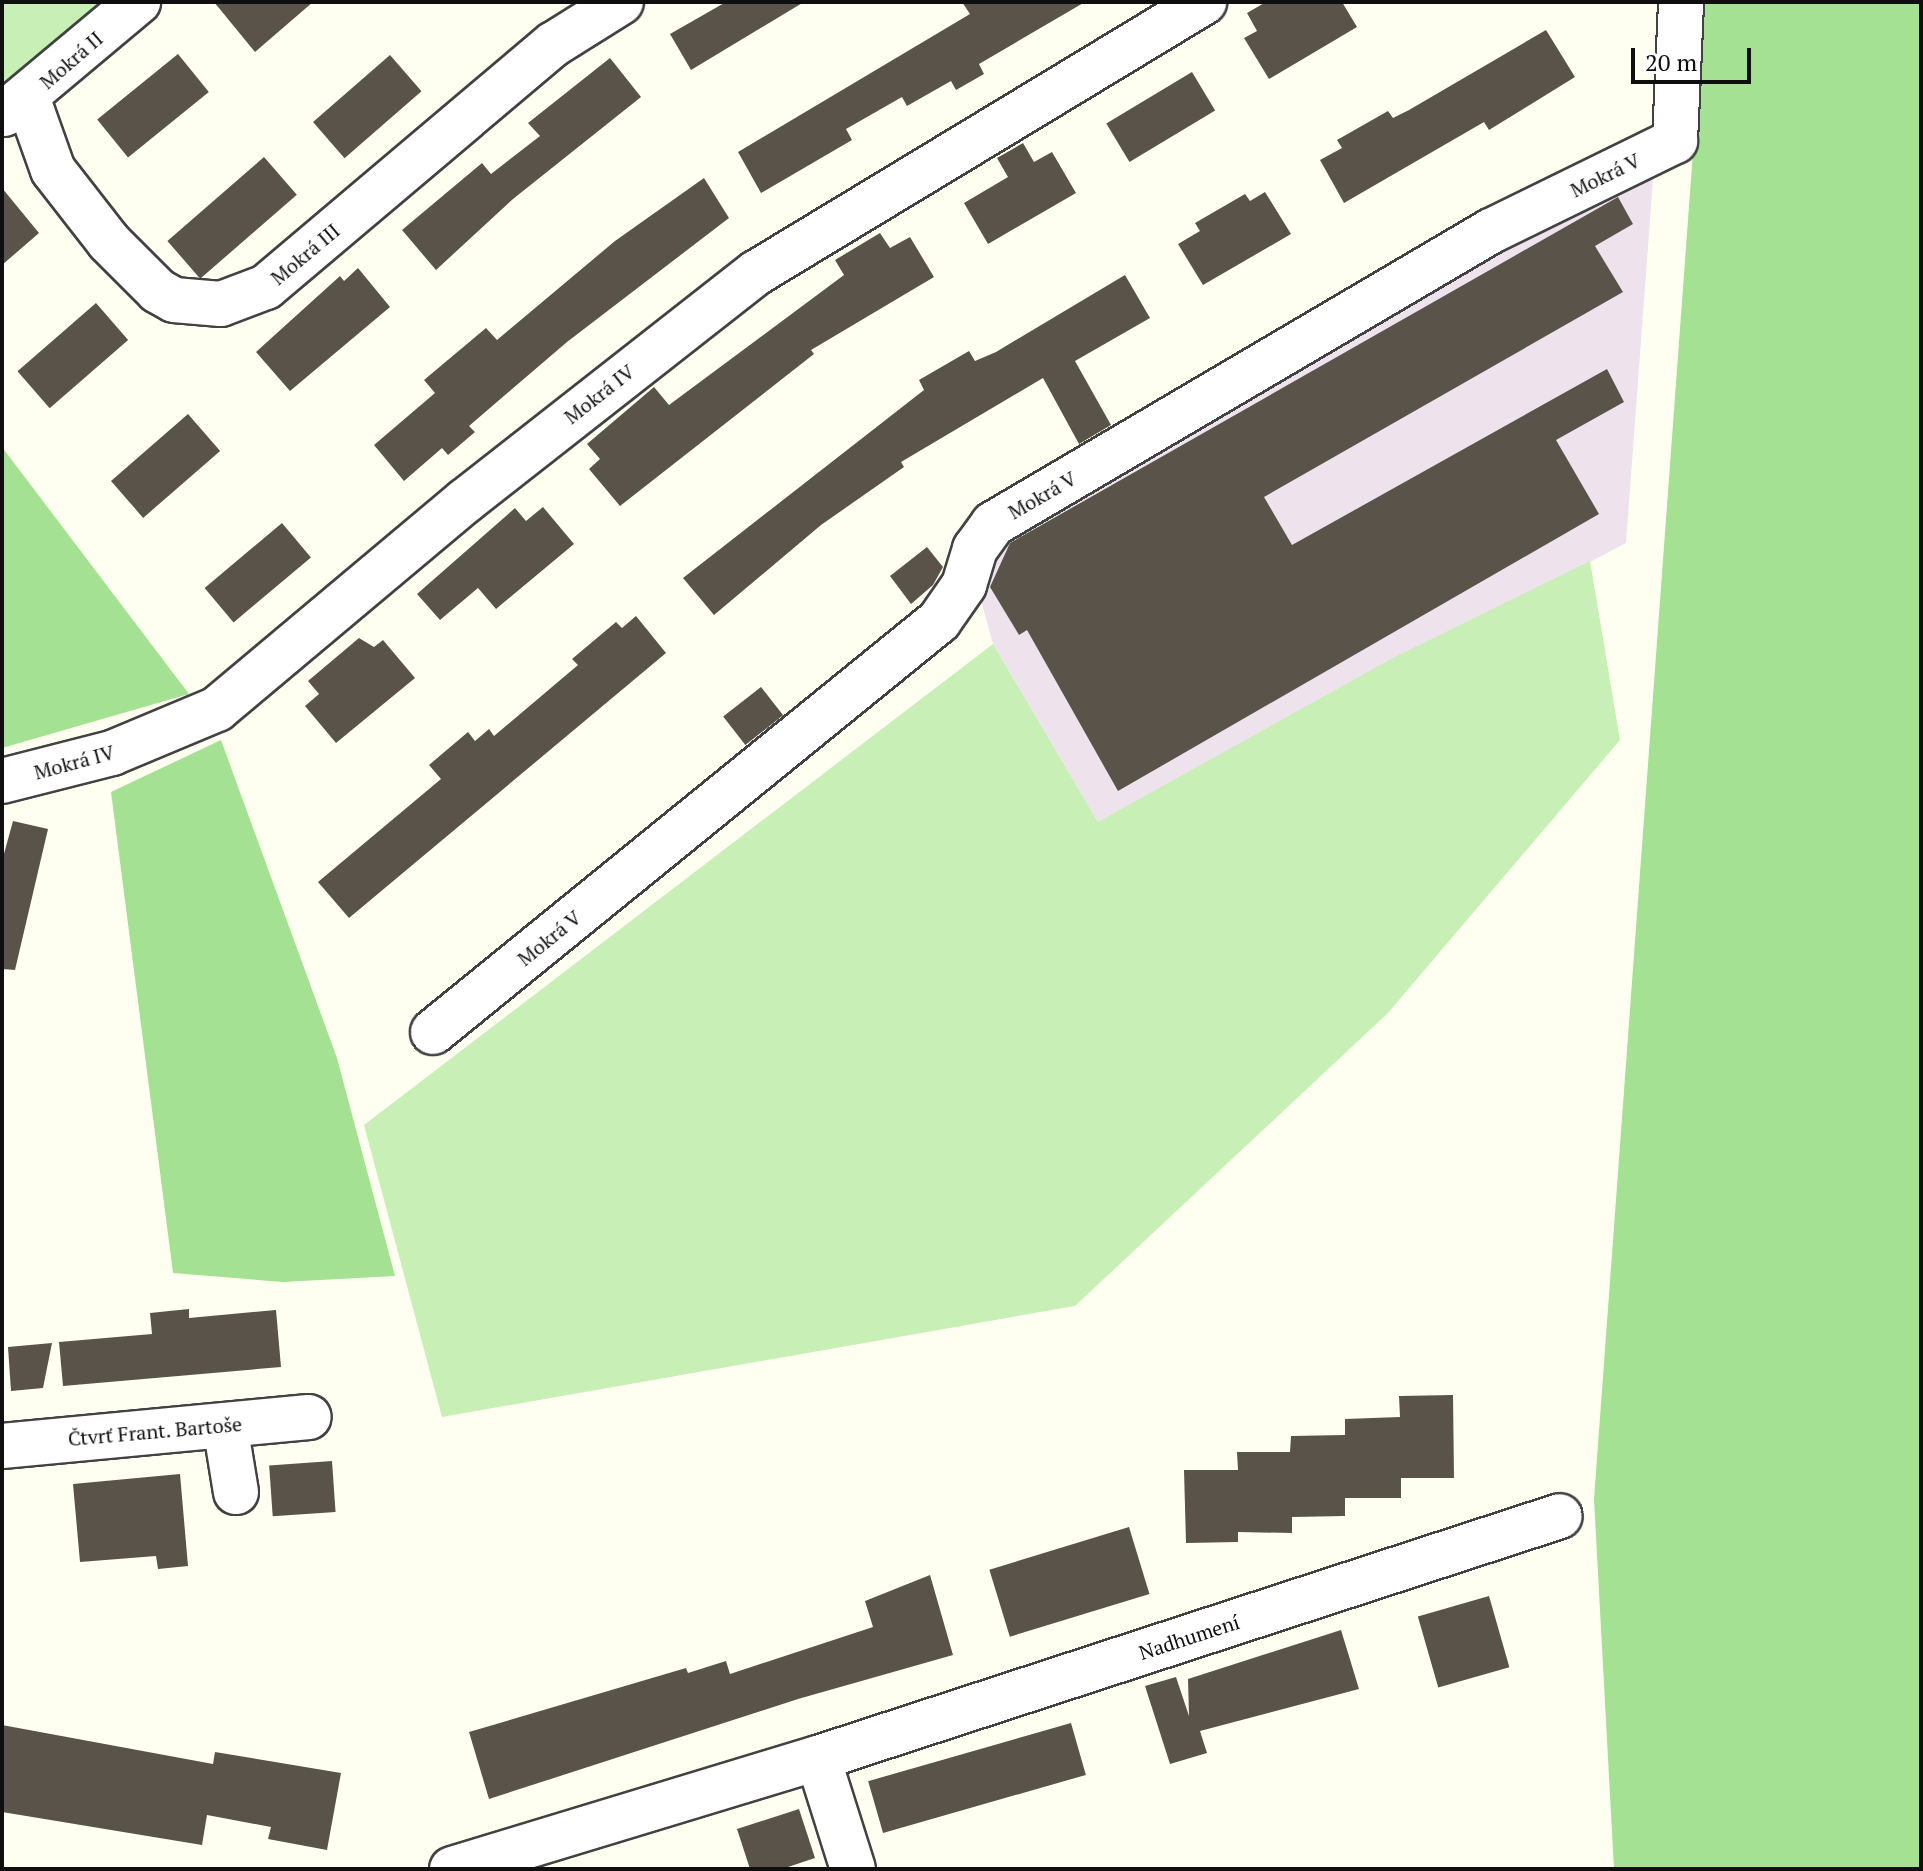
<!DOCTYPE html>
<meta charset="utf-8">
<style>
body{margin:0}
#map{position:relative;width:1923px;height:1871px;overflow:hidden;background:#fffff1;font-family:"PT Serif",serif}
div>[style]{position:absolute}
.industrial>*{inset:0;background:#eee3ed}
.green>*{inset:0;background:#c7efb6}
.forest>*{inset:0;background:#a5e193}
.building>*{inset:0;background:#59534a;transform-origin:0 0}
.roads{filter:drop-shadow(2px 0 #424242) drop-shadow(-2px 0 #424242) drop-shadow(0 2px #424242) drop-shadow(0 -2px #424242)}
.street>*{height:44px;margin:-22px;padding:0 22px;transform-origin:22px;border-radius:22px;background:#fff}
span{translate:-50% -50%;white-space:nowrap;text-align:center;line-height:1.15;-webkit-text-stroke:8px #fff;paint-order:stroke}
.street-label{font-size:20px;color:#0f0f0f}
.frame{position:absolute;inset:0;border:4px solid #0f0f0f;pointer-events:none}
.scale{position:absolute;left:1631px;top:48px;width:120px;height:36px;box-sizing:border-box;border:4px solid #0f0f0f;border-top:0;padding-left:10px;font-size:24px;line-height:28px;white-space:nowrap;color:#0f0f0f;-webkit-text-stroke:6px #fff;paint-order:stroke}
</style>
<div id="map">
<div class="industrial">
<div style="clip-path:polygon(1657px 126px,1626px 543px,1098px 822px,993px 644px,961px 529px)"></div>
</div>
<div class="green">
<div style="clip-path:polygon(2px 2px,116px 2px,2px 93px)"></div>
<div style="clip-path:polygon(1590px 561px,1620px 740px,1388px 1013px,1075px 1306px,442px 1417px,364px 1125px,993px 644px,1098px 822px,1391px 659px)"></div>
</div>
<div class="forest">
<div style="clip-path:polygon(1704px 2px,1921px 2px,1921px 1869px,1614px 1869px,1594px 1499px)"></div>
<div style="clip-path:polygon(2px 447px,189px 694px,2px 748px)"></div>
<div style="clip-path:polygon(221px 740px,337px 1058px,395px 1276px,283px 1282px,173px 1273px,111px 792px)"></div>
</div>
<div class="building">
<div style="clip-path:polygon(214px 2px,313px 2px,255px 52px)"></div>
<div style="clip-path:polygon(726px 2px,804px 2px,691px 70px,670px 34px)"></div>
<div style="clip-path:polygon(962px 2px,1085px 2px,979px 64px,984px 74px,956px 90px,951px 81px,907px 106px,902px 97px,846px 129px,852px 140px,761px 193px,738px 152px,970px 14px)"></div>
<div style="clip-path:polygon(1266px 2px,1342px 2px,1357px 27px,1269px 79px,1244px 38px,1257px 31px,1247px 13px)"></div>
<div style="clip-path:polygon(1546px 30px,1575px 77px,1489px 130px,1484px 122px,1344px 203px,1320px 160px,1342px 148px,1337px 140px,1388px 111px,1393px 118px,1409px 110px)"></div>
<div style="left:178px;top:54px;width:49px;height:104px;rotate:51deg"></div>
<div style="left:390px;top:55px;width:48px;height:102px;rotate:49deg"></div>
<div style="clip-path:polygon(610px 58px,641px 97px,513px 199px,436px 270px,402px 230px,482px 163px,491px 174px,540px 136px,528px 123px)"></div>
<div style="left:1192px;top:72px;width:45px;height:100px;rotate:59deg"></div>
<div style="clip-path:polygon(1023px 143px,1034px 162px,1052px 152px,1076px 193px,988px 244px,964px 203px,1008px 177px,997px 158px)"></div>
<div style="left:264px;top:157px;width:50px;height:128px;rotate:49deg"></div>
<div style="clip-path:polygon(704px 178px,729px 218px,567px 342px,469px 426px,475px 432px,448px 455px,442px 448px,404px 481px,374px 445px,435px 393px,424px 380px,486px 328px,497px 340px,615px 241px)"></div>
<div style="clip-path:polygon(2px 188px,39px 233px,2px 265px)"></div>
<div style="clip-path:polygon(1265px 192px,1291px 234px,1203px 285px,1178px 244px,1200px 231px,1195px 223px,1245px 194px,1250px 201px)"></div>
<div style="clip-path:polygon(1618px 197px,1633px 224px,1595px 246px,1623px 292px,1264px 497px,1292px 545px,1607px 369px,1624px 402px,1556px 440px,1599px 514px,1118px 791px,1027px 630px,1019px 635px,990px 587px,1010px 543px)"></div>
<div style="clip-path:polygon(880px 233px,890px 248px,910px 237px,934px 277px,811px 350px,814px 354px,620px 506px,589px 469px,600px 459px,587px 444px,654px 387px,669px 405px,844px 275px,835px 260px)"></div>
<div style="clip-path:polygon(358px 268px,390px 307px,290px 391px,256px 352px,340px 276px,344px 281px)"></div>
<div style="clip-path:polygon(1125px 275px,1150px 318px,1075px 361px,1111px 425px,1079px 444px,1043px 378px,901px 462px,904px 467px,821px 525px,714px 615px,683px 578px,924px 390px,919px 380px,969px 351px,975px 361px,996px 352px)"></div>
<div style="left:96px;top:303px;width:49px;height:104px;rotate:49deg"></div>
<div style="left:188px;top:414px;width:49px;height:102px;rotate:49deg"></div>
<div style="clip-path:polygon(543px 507px,574px 544px,496px 609px,478px 588px,440px 620px,417px 594px,515px 508px,526px 521px)"></div>
<div style="left:282px;top:523px;width:45px;height:101px;rotate:50deg"></div>
<div style="clip-path:polygon(927px 547px,943px 567px,933px 585px,911px 604px,890px 576px)"></div>
<div style="clip-path:polygon(636px 616px,666px 653px,349px 918px,318px 882px,441px 779px,429px 765px,468px 732px,475px 741px,489px 729px,494px 736px,578px 665px,572px 659px,616px 622px,622px 628px)"></div>
<div style="clip-path:polygon(359px 638px,374px 647px,383px 640px,415px 678px,336px 743px,305px 706px,319px 694px,308px 681px)"></div>
<div style="left:761px;top:687px;width:36px;height:48px;rotate:52deg"></div>
<div style="clip-path:polygon(13px 821px,48px 829px,15px 970px,2px 969px,2px 861px)"></div>
<div style="clip-path:polygon(189px 1309px,189px 1318px,276px 1310px,281px 1367px,63px 1386px,59px 1342px,152px 1334px,150px 1313px)"></div>
<div style="clip-path:polygon(52px 1343px,43px 1388px,11px 1391px,8px 1347px)"></div>
<div style="clip-path:polygon(1453px 1395px,1454px 1478px,1401px 1478px,1401px 1498px,1345px 1498px,1345px 1516px,1292px 1517px,1292px 1533px,1238px 1532px,1238px 1542px,1186px 1543px,1184px 1470px,1238px 1470px,1237px 1452px,1290px 1452px,1291px 1436px,1345px 1435px,1345px 1419px,1400px 1417px,1399px 1396px)"></div>
<div style="left:332px;top:1461px;width:51px;height:63px;rotate:86deg"></div>
<div style="clip-path:polygon(180px 1474px,188px 1566px,158px 1569px,156px 1556px,80px 1562px,73px 1484px)"></div>
<div style="left:1129px;top:1527px;width:70px;height:146px;rotate:73deg"></div>
<div style="clip-path:polygon(930px 1575px,953px 1655px,798px 1699px,489px 1799px,469px 1732px,686px 1668px,688px 1673px,726px 1661px,730px 1674px,873px 1627px,865px 1601px)"></div>
<div style="left:1489px;top:1596px;width:74px;height:74px;rotate:74deg"></div>
<div style="clip-path:polygon(1341px 1630px,1359px 1689px,1200px 1731px,1207px 1753px,1170px 1764px,1145px 1686px,1176px 1677px,1189px 1716px,1188px 1679px)"></div>
<div style="left:1071px;top:1723px;width:54px;height:211px;rotate:74deg"></div>
<div style="clip-path:polygon(2px 1725px,213px 1764px,215px 1752px,341px 1773px,327px 1850px,268px 1839px,271px 1827px,207px 1815px,202px 1845px,2px 1812px)"></div>
<div style="clip-path:polygon(799px 1809px,815px 1858px,782px 1869px,750px 1869px,737px 1829px)"></div>
</div>
<div class="roads">
<div class="street">
<div style="left:27px;top:97px;width:77px;rotate:70.4deg"></div>
<div style="left:53px;top:170px;width:91px;rotate:52.1deg"></div>
<div style="left:109px;top:242px;width:69px;rotate:45deg"></div>
<div style="left:158px;top:291px;width:18px;rotate:29deg"></div>
<div style="left:174px;top:300px;width:47px;rotate:4.9deg"></div>
<div style="left:221px;top:304px;width:48px;rotate:-20.7deg"></div>
<div style="left:266px;top:287px;width:377px;rotate:-40.2deg"></div>
<div style="left:554px;top:44px;width:79px;rotate:-32.1deg"></div>
<div style="left:4px;top:114px;width:175px;rotate:-39.9deg"></div>
<div style="left:2px;top:781px;width:114px;rotate:-14.3deg"></div>
<div style="left:112px;top:753px;width:114px;rotate:-22.7deg"></div>
<div style="left:217px;top:709px;width:324px;rotate:-40deg"></div>
<div style="left:465px;top:501px;width:370px;rotate:-38.1deg"></div>
<div style="left:756px;top:273px;width:524px;rotate:-31.17deg"></div>
<div style="left:433px;top:1032px;width:652px;rotate:-39.09deg"></div>
<div style="left:939px;top:621px;width:44px;rotate:-55.2deg"></div>
<div style="left:964px;top:585px;width:38px;rotate:-73deg"></div>
<div style="left:975px;top:549px;width:31px;rotate:-54deg"></div>
<div style="left:993px;top:524px;width:578px;rotate:-30.47deg"></div>
<div style="left:1491px;top:231px;width:205px;rotate:-26.1deg"></div>
<div style="left:1675px;top:141px;width:139px;rotate:-87.5deg"></div>
<div style="left:225px;top:1425px;width:68px;rotate:80.7deg"></div>
<div style="left:2px;top:1446px;width:308px;rotate:-5.4deg"></div>
<div style="left:818px;top:1758px;width:116px;rotate:72.5deg"></div>
<div style="left:452px;top:1869px;width:382px;rotate:-16.9deg"></div>
<div style="left:818px;top:1758px;width:780px;rotate:-18.06deg"></div>
</div>
</div>
<div class="street-label">
<span style="left:71px;top:60px;rotate:-41deg">Mokrá II</span>
<span style="left:1605px;top:175px;rotate:-26deg">Mokrá V</span>
<span style="left:305px;top:254px;rotate:-40deg">Mokrá III</span>
<span style="left:599px;top:394px;rotate:-38deg">Mokrá IV</span>
<span style="left:1042px;top:495px;rotate:-30deg">Mokrá V</span>
<span style="left:74px;top:762px;rotate:-15deg">Mokrá IV</span>
<span style="left:549px;top:938px;rotate:-39deg">Mokrá V</span>
<span style="left:155px;top:1431px;rotate:-5deg">Čtvrť Frant. Bartoše</span>
<span style="left:1189px;top:1637px;rotate:-18deg">Nadhumení</span>
</div>
<div class="frame"></div>
<div class="scale">20 m</div>
</div>
